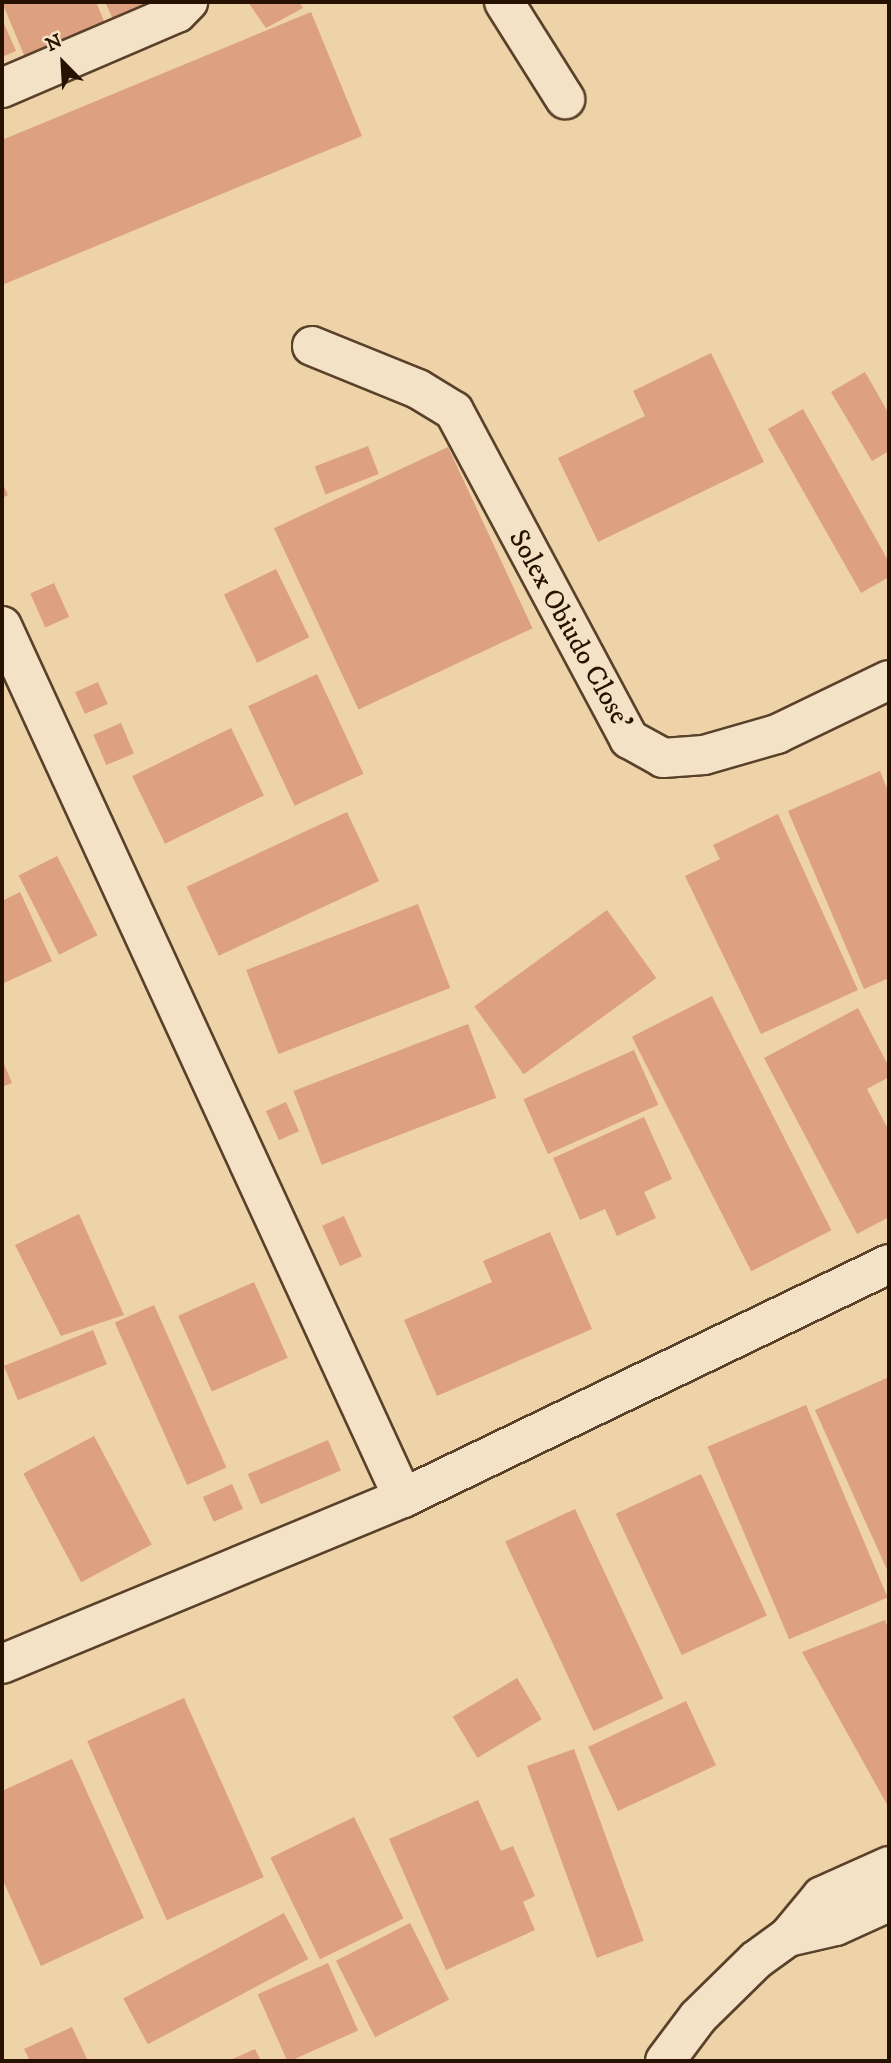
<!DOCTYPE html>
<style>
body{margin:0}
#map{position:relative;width:891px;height:2063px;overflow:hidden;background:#eed2a8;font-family:"IM FELL DW Pica",serif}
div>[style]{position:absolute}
.building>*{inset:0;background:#dda080;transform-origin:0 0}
.roads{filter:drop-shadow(2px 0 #59412a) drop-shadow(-2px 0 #59412a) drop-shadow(0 2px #59412a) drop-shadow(0 -2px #59412a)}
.minor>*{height:38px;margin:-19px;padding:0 19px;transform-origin:19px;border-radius:19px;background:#f4e2c6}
span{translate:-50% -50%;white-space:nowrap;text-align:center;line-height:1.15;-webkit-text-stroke:7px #f4e2c6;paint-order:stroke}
.street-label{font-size:28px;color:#271100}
.frame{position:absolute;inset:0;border:4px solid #271100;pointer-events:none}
.north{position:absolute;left:28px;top:28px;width:70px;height:70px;-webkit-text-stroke:5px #f4e2c6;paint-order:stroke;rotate:336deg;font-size:19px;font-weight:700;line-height:28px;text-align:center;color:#271100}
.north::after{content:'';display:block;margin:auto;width:24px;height:32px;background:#271100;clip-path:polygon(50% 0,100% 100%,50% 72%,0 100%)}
</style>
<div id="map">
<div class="building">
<div style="clip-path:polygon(2px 2px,96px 2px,107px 28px,27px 62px)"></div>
<div style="clip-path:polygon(105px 2px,152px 2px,113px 19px)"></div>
<div style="clip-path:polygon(248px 2px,299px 2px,303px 8px,266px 28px)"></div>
<div style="clip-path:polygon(311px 12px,362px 136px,2px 285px,2px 140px)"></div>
<div style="clip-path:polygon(2px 19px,16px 51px,2px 57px)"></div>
<div style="clip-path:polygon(711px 353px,764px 462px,598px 542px,558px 458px,645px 416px,633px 391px)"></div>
<div style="clip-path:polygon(865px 372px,889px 414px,889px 451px,872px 461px,831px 392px)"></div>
<div style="clip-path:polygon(803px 409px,889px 562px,889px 577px,861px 593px,768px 429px)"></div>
<div style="left:368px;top:446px;width:30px;height:57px;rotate:69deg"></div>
<div style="left:448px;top:447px;width:200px;height:192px;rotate:65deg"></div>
<div style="clip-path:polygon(2px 482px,8px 495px,2px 498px)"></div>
<div style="left:276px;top:569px;width:76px;height:58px;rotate:64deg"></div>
<div style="left:54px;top:583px;width:37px;height:26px;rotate:66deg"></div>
<div style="left:317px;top:674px;width:110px;height:76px;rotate:65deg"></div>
<div style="left:98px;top:682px;width:24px;height:25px;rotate:66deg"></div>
<div style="left:121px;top:723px;width:33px;height:30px;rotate:67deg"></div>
<div style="left:231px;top:728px;width:75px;height:110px;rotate:64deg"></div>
<div style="clip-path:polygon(880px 771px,889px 794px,889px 978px,864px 989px,788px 811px)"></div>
<div style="left:347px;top:812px;width:76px;height:177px;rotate:65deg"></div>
<div style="clip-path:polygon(778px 814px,858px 990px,761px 1034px,685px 876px,720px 859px,713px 845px)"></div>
<div style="left:57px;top:856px;width:89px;height:43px;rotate:63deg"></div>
<div style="clip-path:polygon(20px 892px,52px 961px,2px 984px,2px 901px)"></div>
<div style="left:418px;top:904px;width:90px;height:184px;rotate:69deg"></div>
<div style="left:607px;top:910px;width:84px;height:164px;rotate:54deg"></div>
<div style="left:712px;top:996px;width:263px;height:90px;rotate:63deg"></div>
<div style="clip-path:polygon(858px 1008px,889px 1067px,889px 1077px,867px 1089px,889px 1131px,889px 1217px,857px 1234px,764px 1058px)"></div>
<div style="left:468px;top:1024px;width:79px;height:187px;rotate:69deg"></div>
<div style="left:634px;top:1050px;width:60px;height:121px;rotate:66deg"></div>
<div style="clip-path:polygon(2px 1059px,12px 1083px,2px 1087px)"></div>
<div style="left:286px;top:1102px;width:32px;height:22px;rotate:66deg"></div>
<div style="clip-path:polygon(644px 1117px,672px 1179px,644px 1192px,656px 1218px,617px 1236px,605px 1209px,580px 1220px,553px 1158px)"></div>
<div style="clip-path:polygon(79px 1214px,124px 1315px,61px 1336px,15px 1245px)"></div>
<div style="left:344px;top:1216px;width:44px;height:24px;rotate:66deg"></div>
<div style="clip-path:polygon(550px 1232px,592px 1329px,437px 1396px,404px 1320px,492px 1282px,483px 1261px)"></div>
<div style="left:254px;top:1282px;width:83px;height:83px;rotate:66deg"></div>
<div style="left:154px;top:1305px;width:178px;height:43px;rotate:66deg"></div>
<div style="left:93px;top:1330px;width:37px;height:96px;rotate:68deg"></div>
<div style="clip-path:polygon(889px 1377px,889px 1574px,815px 1410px)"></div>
<div style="left:806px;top:1405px;width:209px;height:107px;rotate:67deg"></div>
<div style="left:94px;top:1436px;width:123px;height:80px;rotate:62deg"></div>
<div style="left:328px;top:1440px;width:33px;height:87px;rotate:67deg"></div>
<div style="left:701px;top:1474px;width:156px;height:94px;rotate:65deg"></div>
<div style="left:232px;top:1484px;width:27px;height:32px;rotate:66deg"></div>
<div style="left:575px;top:1509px;width:209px;height:77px;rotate:65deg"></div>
<div style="clip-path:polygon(885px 1620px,889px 1632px,889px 1808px,802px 1652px)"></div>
<div style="left:517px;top:1678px;width:48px;height:75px;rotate:59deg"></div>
<div style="left:184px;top:1698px;width:196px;height:106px;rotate:66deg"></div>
<div style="left:686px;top:1701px;width:71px;height:108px;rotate:65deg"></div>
<div style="left:574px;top:1749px;width:204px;height:50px;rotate:70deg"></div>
<div style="clip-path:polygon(72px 1759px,144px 1918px,41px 1966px,2px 1878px,2px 1791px)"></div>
<div style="clip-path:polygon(478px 1800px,501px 1851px,513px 1846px,535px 1896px,523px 1902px,535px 1930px,446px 1970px,389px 1839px)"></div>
<div style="left:354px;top:1817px;width:113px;height:93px;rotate:64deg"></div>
<div style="left:284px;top:1913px;width:52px;height:182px;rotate:62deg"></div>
<div style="left:410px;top:1923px;width:86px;height:83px;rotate:63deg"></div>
<div style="left:328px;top:1963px;width:74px;height:77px;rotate:66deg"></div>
<div style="clip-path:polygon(72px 2027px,88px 2061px,30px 2061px,24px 2049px)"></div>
<div style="clip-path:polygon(255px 2049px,261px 2061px,228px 2061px)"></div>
</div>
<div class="roads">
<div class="minor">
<div style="left:504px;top:2px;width:115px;rotate:57.8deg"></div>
<div style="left:2px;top:88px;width:190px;rotate:-23.2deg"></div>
<div style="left:177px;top:13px;width:16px;rotate:-45deg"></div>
<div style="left:312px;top:346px;width:114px;rotate:22.1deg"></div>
<div style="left:418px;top:389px;width:42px;rotate:31.4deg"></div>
<div style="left:454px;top:411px;width:372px;rotate:61.9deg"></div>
<div style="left:629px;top:739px;width:39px;rotate:29deg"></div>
<div style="left:663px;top:758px;width:41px;rotate:-4.2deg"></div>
<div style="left:704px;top:755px;width:76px;rotate:-16deg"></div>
<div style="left:777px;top:734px;width:124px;rotate:-25.7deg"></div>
<div style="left:2px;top:626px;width:960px;rotate:65.3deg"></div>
<div style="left:2px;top:1664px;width:434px;rotate:-22.5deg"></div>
<div style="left:403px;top:1498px;width:539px;rotate:-25.71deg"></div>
<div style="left:788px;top:1937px;width:49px;rotate:-12.9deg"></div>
<div style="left:836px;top:1926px;width:58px;rotate:-24.4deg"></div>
<div style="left:665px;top:2061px;width:55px;rotate:-53.1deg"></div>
<div style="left:698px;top:2017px;width:81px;rotate:-44.5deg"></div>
<div style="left:756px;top:1960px;width:39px;rotate:-36deg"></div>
<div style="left:788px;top:1937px;width:53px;rotate:-50.3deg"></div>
<div style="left:822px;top:1896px;width:73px;rotate:-24.1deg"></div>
</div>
</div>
<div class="street-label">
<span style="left:570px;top:630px;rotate:61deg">Solex Obiudo Close'</span>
</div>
<div class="frame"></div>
<div class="north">N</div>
</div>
